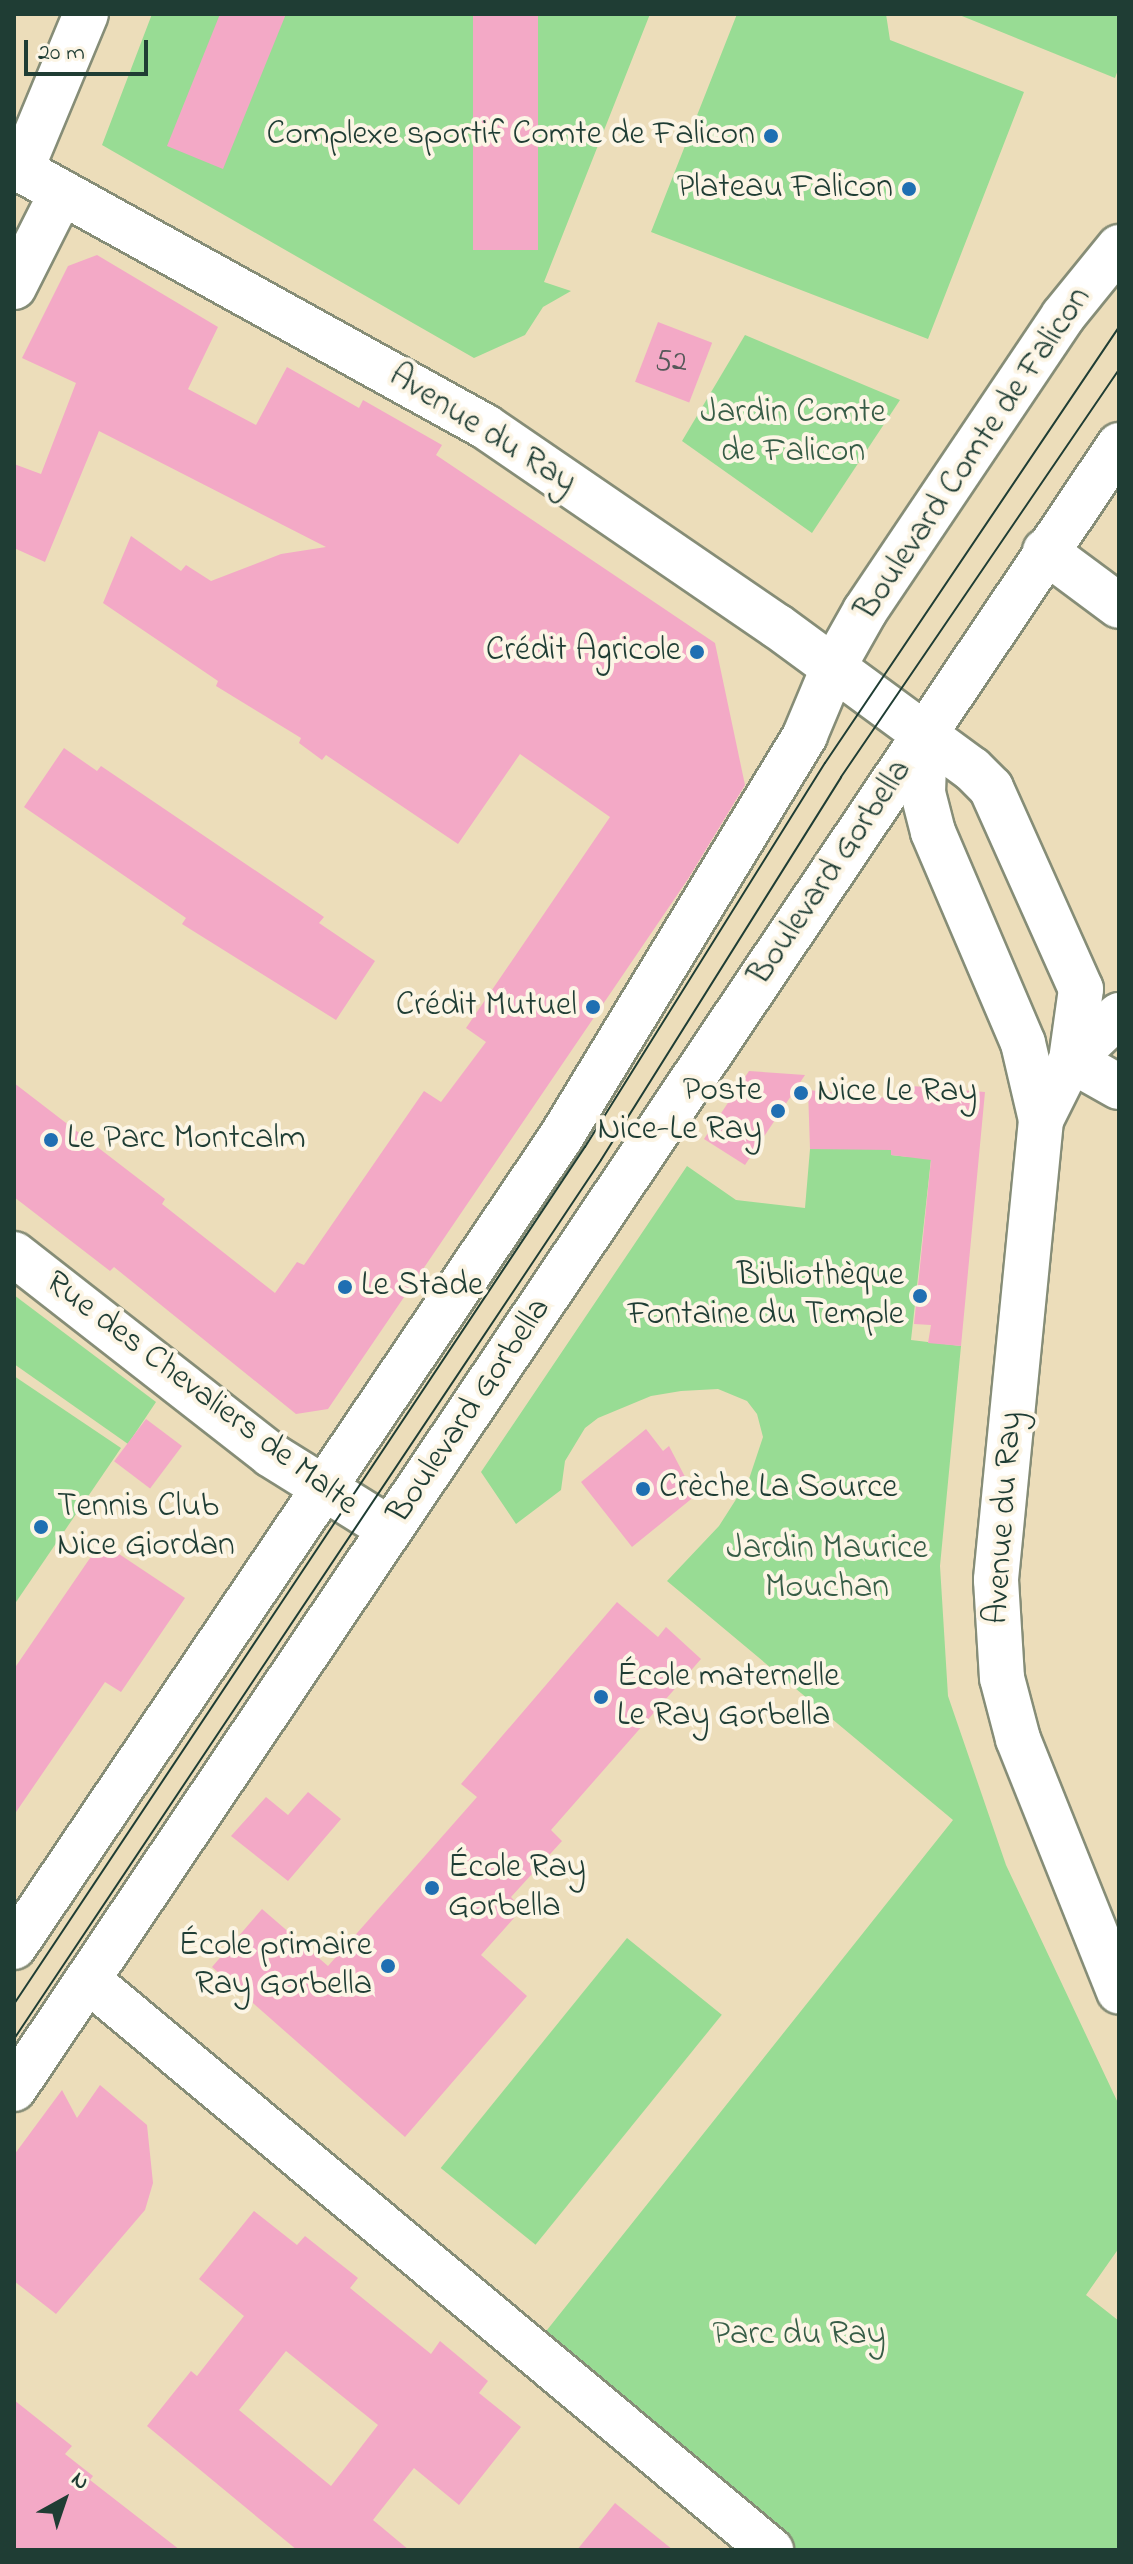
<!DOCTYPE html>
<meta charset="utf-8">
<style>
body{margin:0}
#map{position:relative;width:1133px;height:2564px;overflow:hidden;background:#ecddba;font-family:"Indie Flower",sans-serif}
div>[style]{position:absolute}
.green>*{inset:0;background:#98dc94;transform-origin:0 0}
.building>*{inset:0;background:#f3a9c6;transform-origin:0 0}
.roads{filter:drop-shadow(2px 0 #868d77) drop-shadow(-2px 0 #868d77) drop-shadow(0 2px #868d77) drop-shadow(0 -2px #868d77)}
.minor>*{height:44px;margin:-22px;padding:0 22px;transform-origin:22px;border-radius:22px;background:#fff}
.major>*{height:44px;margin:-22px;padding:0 22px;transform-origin:22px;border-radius:22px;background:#fff}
.tram>*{height:2px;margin:-1px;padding:0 1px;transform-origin:1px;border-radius:1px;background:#1f3d34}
.dots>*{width:22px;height:22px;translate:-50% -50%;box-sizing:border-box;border:4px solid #fcf5e5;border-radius:50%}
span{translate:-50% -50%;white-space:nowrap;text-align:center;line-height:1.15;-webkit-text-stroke:8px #fcf5e5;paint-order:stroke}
.number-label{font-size:30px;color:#545858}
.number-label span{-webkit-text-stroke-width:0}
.poi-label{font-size:34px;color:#1f3d34}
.right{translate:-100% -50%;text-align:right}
.left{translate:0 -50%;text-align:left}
.park-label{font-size:34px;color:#375d47}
.street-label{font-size:34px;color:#1f3d34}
.frame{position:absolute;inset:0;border:16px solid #1f3d34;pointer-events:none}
.north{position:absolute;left:24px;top:2460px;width:80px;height:80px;-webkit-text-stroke:6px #fcf5e5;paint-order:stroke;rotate:40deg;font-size:22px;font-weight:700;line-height:32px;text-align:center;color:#1f3d34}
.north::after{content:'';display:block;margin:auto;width:28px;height:36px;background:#1f3d34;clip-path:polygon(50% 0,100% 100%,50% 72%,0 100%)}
.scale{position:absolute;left:24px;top:40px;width:124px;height:36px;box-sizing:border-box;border:4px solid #1f3d34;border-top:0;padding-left:10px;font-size:24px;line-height:28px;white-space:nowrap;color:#1f3d34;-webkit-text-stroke:6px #fcf5e5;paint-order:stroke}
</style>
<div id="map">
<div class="green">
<div style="clip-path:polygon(152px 14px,650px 14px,544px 282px,571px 291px,543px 307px,525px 335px,474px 358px,102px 145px)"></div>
<div style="clip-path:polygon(737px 14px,886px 14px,890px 40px,1024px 92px,928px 339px,651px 232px)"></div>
<div style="clip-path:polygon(957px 14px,1119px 14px,1119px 67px,1115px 78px)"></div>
<div style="clip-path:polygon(745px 335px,900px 400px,812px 533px,682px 441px)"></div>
<div style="clip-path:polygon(893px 1134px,891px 1155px,909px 1157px,932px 1150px,911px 1340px,961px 1346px,940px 1566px,948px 1696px,1006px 1865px,1119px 2105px,1119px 2248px,1086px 2295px,1119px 2321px,1119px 2550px,738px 2550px,520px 2364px,953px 1820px,667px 1581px,719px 1526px,749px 1479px,763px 1437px,757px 1414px,747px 1401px,718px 1389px,681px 1391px,651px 1396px,598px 1418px,585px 1428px,565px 1461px,561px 1490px,516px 1524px,481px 1472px,687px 1166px,736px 1200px,805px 1208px,810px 1149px)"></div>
<div style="clip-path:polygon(14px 1295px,156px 1402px,128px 1444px,14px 1364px)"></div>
<div style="clip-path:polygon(14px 1376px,121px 1448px,14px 1605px)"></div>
<div style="left:627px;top:1938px;width:122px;height:296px;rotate:39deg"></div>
</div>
<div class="building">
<div style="clip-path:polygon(220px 14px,286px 14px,223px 169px,167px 146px)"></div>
<div style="left:473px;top:14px;width:65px;height:236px"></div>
<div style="clip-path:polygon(97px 255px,218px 327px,188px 389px,256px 425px,287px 367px,359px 408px,363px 400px,442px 445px,436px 455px,715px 643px,745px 785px,688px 879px,328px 1409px,296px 1414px,114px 1267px,110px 1271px,14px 1197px,14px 1083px,165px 1199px,162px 1204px,275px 1293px,297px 1262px,304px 1265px,424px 1091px,441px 1102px,486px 1042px,466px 1028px,610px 817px,520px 754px,458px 844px,326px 755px,322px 760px,299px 743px,301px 738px,216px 686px,218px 681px,103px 603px,131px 536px,181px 571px,186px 565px,211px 581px,281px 554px,326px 547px,99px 431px,45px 562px,14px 548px,14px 464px,41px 474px,76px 383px,22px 358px,68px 266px)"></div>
<div style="left:658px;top:322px;width:58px;height:64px;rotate:21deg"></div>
<div style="clip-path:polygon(64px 748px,97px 771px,101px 766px,324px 917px,319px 923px,375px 961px,336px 1020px,182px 924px,186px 918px,24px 807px)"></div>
<div style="clip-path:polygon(749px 1071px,805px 1075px,745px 1165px,704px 1139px)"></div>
<div style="clip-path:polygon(900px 1085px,985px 1092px,961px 1346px,928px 1343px,931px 1325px,914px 1324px,931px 1160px,891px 1155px,891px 1150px,810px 1149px,808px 1090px,898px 1099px)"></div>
<div style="left:146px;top:1419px;width:45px;height:53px;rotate:37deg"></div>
<div style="clip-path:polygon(646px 1429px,663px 1451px,669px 1446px,695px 1496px,632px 1547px,581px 1482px)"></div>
<div style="clip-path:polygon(101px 1542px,185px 1598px,121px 1692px,105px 1682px,14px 1815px,14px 1669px)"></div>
<div style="clip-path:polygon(617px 1602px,658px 1637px,666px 1627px,701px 1659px,551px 1830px,562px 1841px,511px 1897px,522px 1909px,481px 1955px,527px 1996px,405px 2137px,212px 1967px,262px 1909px,328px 1966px,477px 1797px,461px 1784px)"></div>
<div style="clip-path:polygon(308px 1792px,341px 1819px,288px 1881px,231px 1836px,266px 1797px,288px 1815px)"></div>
<div style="clip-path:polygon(100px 2085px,147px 2125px,153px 2183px,145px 2210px,56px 2314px,14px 2281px,14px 2155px,62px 2090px,77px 2118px)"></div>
<div style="clip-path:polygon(evenodd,254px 2211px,297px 2245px,305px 2236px,358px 2278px,350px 2288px,431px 2354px,440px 2341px,488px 2381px,479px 2393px,521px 2427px,459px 2505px,414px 2468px,373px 2520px,409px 2550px,297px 2550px,147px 2426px,191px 2371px,197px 2376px,244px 2316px,199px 2279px,254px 2211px,286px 2351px,378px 2425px,331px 2486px,239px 2410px,286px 2351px)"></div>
<div style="clip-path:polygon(14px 2400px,72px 2446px,65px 2454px,93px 2476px,90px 2480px,180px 2550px,14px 2550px)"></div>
<div style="clip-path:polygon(615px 2503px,673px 2550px,577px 2550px)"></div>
</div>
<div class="roads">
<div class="minor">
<div style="left:21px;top:170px;width:169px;rotate:-67.4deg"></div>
<div style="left:14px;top:287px;width:106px;rotate:-63.2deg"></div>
<div style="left:1045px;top:551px;width:92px;rotate:36.6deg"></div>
<div style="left:1119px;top:1015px;width:66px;rotate:136.8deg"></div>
<div style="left:1071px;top:1060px;width:55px;rotate:29.4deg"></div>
<div style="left:14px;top:1254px;width:326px;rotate:38deg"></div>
<div style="left:271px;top:1455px;width:140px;rotate:31.9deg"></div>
<div style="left:88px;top:1980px;width:890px;rotate:39.85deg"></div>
</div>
<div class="major">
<div style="left:14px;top:166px;width:539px;rotate:28.94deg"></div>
<div style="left:486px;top:427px;width:353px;rotate:34.4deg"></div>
<div style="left:777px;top:626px;width:242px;rotate:36.3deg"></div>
<div style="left:972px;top:769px;width:27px;rotate:45deg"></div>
<div style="left:991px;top:788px;width:220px;rotate:65.9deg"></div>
<div style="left:1081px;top:989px;width:72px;rotate:98deg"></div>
<div style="left:1071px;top:1060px;width:67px;rotate:116.6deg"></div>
<div style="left:925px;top:733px;width:60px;rotate:91.9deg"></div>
<div style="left:923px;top:793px;width:40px;rotate:75.6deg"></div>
<div style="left:933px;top:832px;width:229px;rotate:66.9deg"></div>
<div style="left:1023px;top:1043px;width:79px;rotate:76.8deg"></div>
<div style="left:1041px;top:1120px;width:462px;rotate:95.6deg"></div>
<div style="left:996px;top:1580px;width:98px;rotate:86.5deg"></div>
<div style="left:1002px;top:1678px;width:63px;rotate:75.3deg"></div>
<div style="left:1018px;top:1739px;width:272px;rotate:68.2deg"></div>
<div style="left:14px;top:1947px;width:977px;rotate:-55.97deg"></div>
<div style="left:561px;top:1137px;width:470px;rotate:-58.7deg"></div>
<div style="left:805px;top:735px;width:75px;rotate:-67.2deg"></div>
<div style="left:834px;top:666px;width:63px;rotate:-60.6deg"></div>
<div style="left:865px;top:611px;width:355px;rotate:-56.1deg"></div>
<div style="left:1063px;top:316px;width:89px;rotate:-50.9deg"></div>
<div style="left:14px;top:2089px;width:1981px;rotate:-56.09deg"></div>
</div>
</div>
<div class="tram">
<div style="left:14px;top:2004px;width:1030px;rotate:-56.33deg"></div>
<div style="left:585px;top:1147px;width:453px;rotate:-58deg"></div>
<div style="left:825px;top:763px;width:526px;rotate:-56.01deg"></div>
<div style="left:14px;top:2039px;width:1057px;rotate:-56.26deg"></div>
<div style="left:601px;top:1160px;width:452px;rotate:-57.9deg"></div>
<div style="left:841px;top:777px;width:493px;rotate:-55.7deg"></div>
</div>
<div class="dots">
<div style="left:771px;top:136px;background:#1f6fb2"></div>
<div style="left:909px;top:189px;background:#1f6fb2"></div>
<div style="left:697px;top:652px;background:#1f6fb2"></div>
<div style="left:593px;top:1007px;background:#1f6fb2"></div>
<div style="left:801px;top:1093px;background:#1f6fb2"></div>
<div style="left:778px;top:1111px;background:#1f6fb2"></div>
<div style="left:51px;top:1140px;background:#1f6fb2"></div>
<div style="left:345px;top:1287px;background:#1f6fb2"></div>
<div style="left:920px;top:1296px;background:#1f6fb2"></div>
<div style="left:643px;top:1489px;background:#1f6fb2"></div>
<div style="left:41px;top:1527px;background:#1f6fb2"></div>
<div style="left:601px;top:1697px;background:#1f6fb2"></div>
<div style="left:432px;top:1888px;background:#1f6fb2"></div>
<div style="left:388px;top:1966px;background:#1f6fb2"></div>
</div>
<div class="number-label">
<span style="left:671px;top:363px">52</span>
</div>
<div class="poi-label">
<span class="right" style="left:755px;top:136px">Complexe sportif Comte de Falicon</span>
<span class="right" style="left:893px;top:189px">Plateau Falicon</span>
<span class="right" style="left:681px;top:652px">Crédit Agricole</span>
<span class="right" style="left:577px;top:1007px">Crédit Mutuel</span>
<span class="right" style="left:762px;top:1111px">Poste<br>Nice-Le Ray</span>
<span class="left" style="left:817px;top:1093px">Nice Le Ray</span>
<span class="left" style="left:67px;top:1140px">Le Parc Montcalm</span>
<span class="right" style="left:904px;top:1296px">Bibliothèque<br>Fontaine du Temple</span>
<span class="left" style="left:361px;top:1287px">Le Stade</span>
<span class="left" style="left:659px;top:1489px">Crèche La Source</span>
<span class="left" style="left:57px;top:1527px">Tennis Club<br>Nice Giordan</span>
<span class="left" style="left:617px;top:1697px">École maternelle<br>Le Ray Gorbella</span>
<span class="left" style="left:448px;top:1888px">École Ray<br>Gorbella</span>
<span class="right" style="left:372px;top:1966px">École primaire<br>Ray Gorbella</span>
</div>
<div class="park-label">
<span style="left:793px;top:433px">Jardin Comte<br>de Falicon</span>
<span style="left:827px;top:1569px">Jardin Maurice<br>Mouchan</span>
<span style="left:799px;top:2336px">Parc du Ray</span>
</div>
<div class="street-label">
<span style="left:482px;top:430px;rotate:32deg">Avenue du Ray</span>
<span style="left:974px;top:454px;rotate:-56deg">Boulevard Comte de Falicon</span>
<span style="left:831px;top:873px;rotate:-56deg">Boulevard Gorbella</span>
<span style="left:201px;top:1394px;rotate:37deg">Rue des Chevaliers de Malte</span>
<span style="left:470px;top:1411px;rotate:-56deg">Boulevard Gorbella</span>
<span style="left:1005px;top:1518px;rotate:-86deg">Avenue du Ray</span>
</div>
<div class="frame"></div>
<div class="north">N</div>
<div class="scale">20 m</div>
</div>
